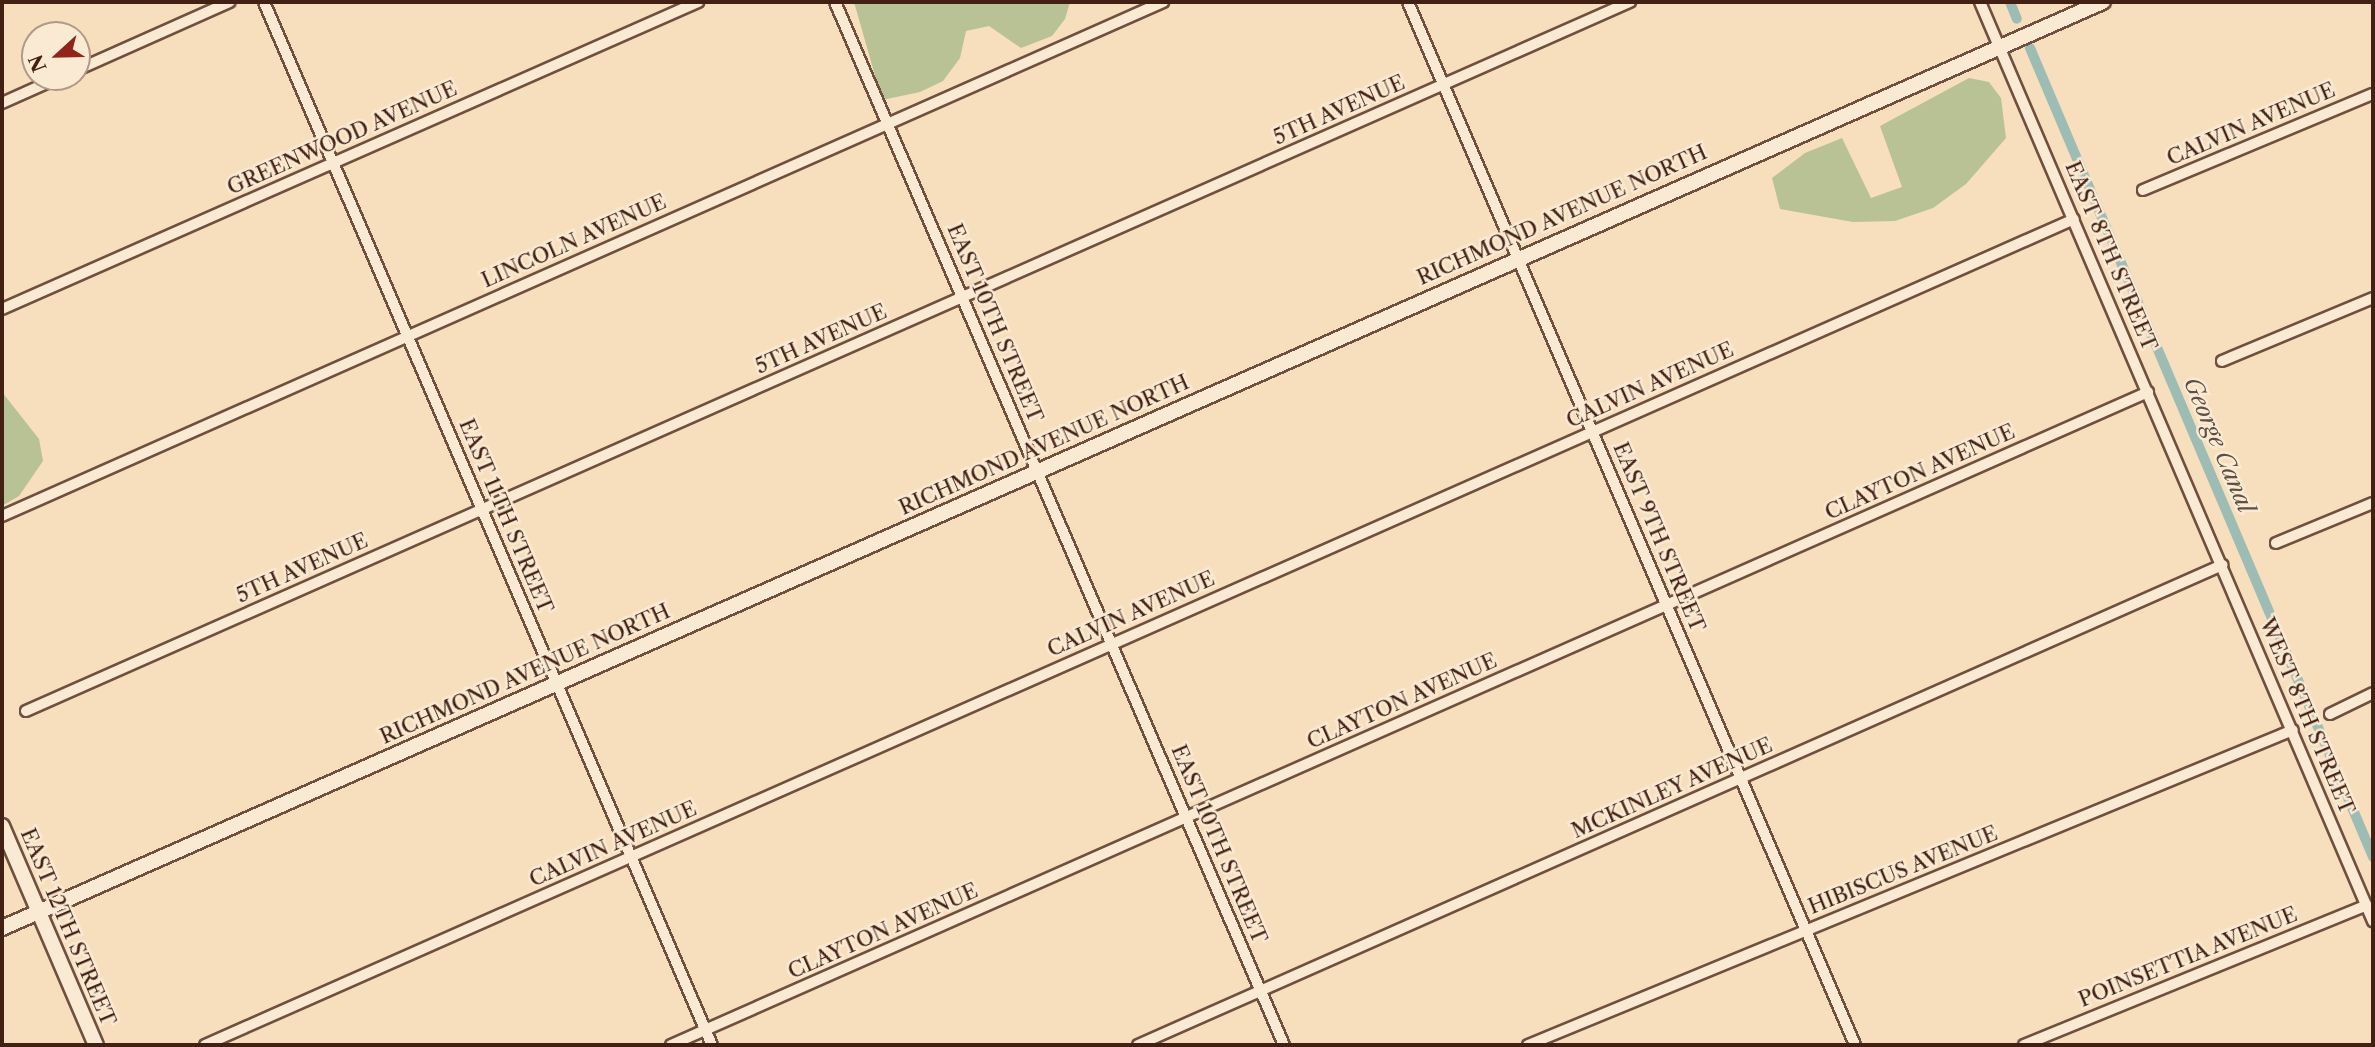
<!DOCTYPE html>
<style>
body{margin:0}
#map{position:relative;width:2375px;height:1047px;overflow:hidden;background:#f7debd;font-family:"Libre Caslon Text",serif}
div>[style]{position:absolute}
.green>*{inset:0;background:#b9c294}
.canal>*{height:10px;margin:-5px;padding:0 5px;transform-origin:5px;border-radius:5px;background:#9dbcb3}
.roads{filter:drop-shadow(2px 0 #6f503e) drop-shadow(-2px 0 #6f503e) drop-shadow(0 2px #6f503e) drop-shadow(0 -2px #6f503e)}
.street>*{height:10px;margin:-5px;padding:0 5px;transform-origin:5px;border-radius:5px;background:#faead4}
.secondary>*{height:14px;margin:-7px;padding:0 7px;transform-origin:7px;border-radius:7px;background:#faead4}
span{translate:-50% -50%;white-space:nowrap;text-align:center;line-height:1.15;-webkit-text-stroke:5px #faead4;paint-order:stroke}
.street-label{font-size:21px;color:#422013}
.water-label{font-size:23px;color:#5d4f43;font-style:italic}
.frame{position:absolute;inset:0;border:4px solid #422013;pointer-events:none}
.north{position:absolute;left:21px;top:21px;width:70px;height:70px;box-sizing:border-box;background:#faead4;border:2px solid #b09987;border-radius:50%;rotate:248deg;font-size:19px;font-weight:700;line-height:28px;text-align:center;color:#422013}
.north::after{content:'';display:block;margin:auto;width:24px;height:32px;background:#8f2418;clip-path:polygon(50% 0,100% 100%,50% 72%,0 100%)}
</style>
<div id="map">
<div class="green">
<div style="clip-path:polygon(854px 2px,1070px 2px,1065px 19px,1052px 36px,1021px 48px,989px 26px,966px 31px,960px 58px,943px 81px,920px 92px,882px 100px)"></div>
<div style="clip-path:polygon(1969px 78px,1989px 82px,2001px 98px,2006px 138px,1966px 184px,1933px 208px,1895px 221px,1853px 222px,1780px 209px,1772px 178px,1805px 153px,1842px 138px,1871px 198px,1902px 187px,1880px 126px)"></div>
<div style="clip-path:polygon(2px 392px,39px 439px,43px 461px,19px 496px,2px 506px)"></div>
</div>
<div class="canal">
<div style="left:2010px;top:2px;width:18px;rotate:68deg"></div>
<div style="left:2030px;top:48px;width:879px;rotate:67.02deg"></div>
</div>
<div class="roads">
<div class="street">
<div style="left:264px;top:2px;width:1135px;rotate:66.76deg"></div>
<div style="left:835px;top:2px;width:1136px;rotate:66.71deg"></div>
<div style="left:1408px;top:2px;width:1135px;rotate:66.8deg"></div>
<div style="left:1980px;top:2px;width:1000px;rotate:66.85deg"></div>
<div style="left:77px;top:70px;width:167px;rotate:-24deg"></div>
<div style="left:2px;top:103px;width:64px;rotate:-24.1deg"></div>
<div style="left:2143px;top:190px;width:249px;rotate:-22.7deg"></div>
<div style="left:2px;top:309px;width:761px;rotate:-23.8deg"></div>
<div style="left:2222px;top:361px;width:164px;rotate:-22.6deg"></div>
<div style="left:2px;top:516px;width:1270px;rotate:-23.88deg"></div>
<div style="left:2276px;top:543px;width:105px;rotate:-22.4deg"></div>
<div style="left:26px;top:711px;width:1754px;rotate:-23.85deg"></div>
<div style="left:2330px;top:714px;width:48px;rotate:-26deg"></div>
<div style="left:205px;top:1045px;width:2043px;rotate:-23.84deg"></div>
<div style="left:671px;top:1045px;width:1615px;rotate:-23.85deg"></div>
<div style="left:1138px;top:1045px;width:1186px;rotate:-23.88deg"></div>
<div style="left:1528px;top:1045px;width:827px;rotate:-22.38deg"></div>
<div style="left:2024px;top:1045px;width:370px;rotate:-22.2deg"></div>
</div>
<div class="secondary">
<div style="left:2px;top:826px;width:238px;rotate:66.8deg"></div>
<div style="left:2px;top:928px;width:2296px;rotate:-23.79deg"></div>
</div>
</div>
<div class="street-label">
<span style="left:1339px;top:110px;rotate:-24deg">5TH AVENUE</span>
<span style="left:2251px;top:124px;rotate:-23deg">CALVIN AVENUE</span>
<span style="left:342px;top:138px;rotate:-24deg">GREENWOOD AVENUE</span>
<span style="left:1562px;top:215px;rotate:-24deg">RICHMOND AVENUE NORTH</span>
<span style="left:574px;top:241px;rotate:-24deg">LINCOLN AVENUE</span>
<span style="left:2111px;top:256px;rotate:67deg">EAST 8TH STREET</span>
<span style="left:995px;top:323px;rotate:67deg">EAST 10TH STREET</span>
<span style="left:821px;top:339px;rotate:-24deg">5TH AVENUE</span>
<span style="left:1650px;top:385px;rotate:-24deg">CALVIN AVENUE</span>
<span style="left:1044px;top:445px;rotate:-24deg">RICHMOND AVENUE NORTH</span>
<span style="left:1920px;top:472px;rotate:-24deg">CLAYTON AVENUE</span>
<span style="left:506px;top:516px;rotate:67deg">EAST 11TH STREET</span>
<span style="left:1659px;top:537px;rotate:67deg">EAST 9TH STREET</span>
<span style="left:302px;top:568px;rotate:-24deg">5TH AVENUE</span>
<span style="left:1131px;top:614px;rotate:-24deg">CALVIN AVENUE</span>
<span style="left:525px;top:674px;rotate:-24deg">RICHMOND AVENUE NORTH</span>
<span style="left:1402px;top:701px;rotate:-24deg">CLAYTON AVENUE</span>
<span style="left:2307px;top:716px;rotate:67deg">WEST 8TH STREET</span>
<span style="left:1672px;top:788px;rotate:-24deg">MCKINLEY AVENUE</span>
<span style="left:613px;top:844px;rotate:-24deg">CALVIN AVENUE</span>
<span style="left:1219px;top:844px;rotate:67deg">EAST 10TH STREET</span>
<span style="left:1903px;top:870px;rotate:-22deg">HIBISCUS AVENUE</span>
<span style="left:68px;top:927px;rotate:67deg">EAST 12TH STREET</span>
<span style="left:883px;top:931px;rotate:-24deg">CLAYTON AVENUE</span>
<span style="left:2188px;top:957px;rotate:-22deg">POINSETTIA AVENUE</span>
</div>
<div class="water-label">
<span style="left:2219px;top:445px;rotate:67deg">George Canal</span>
</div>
<div class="frame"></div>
<div class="north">N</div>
</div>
